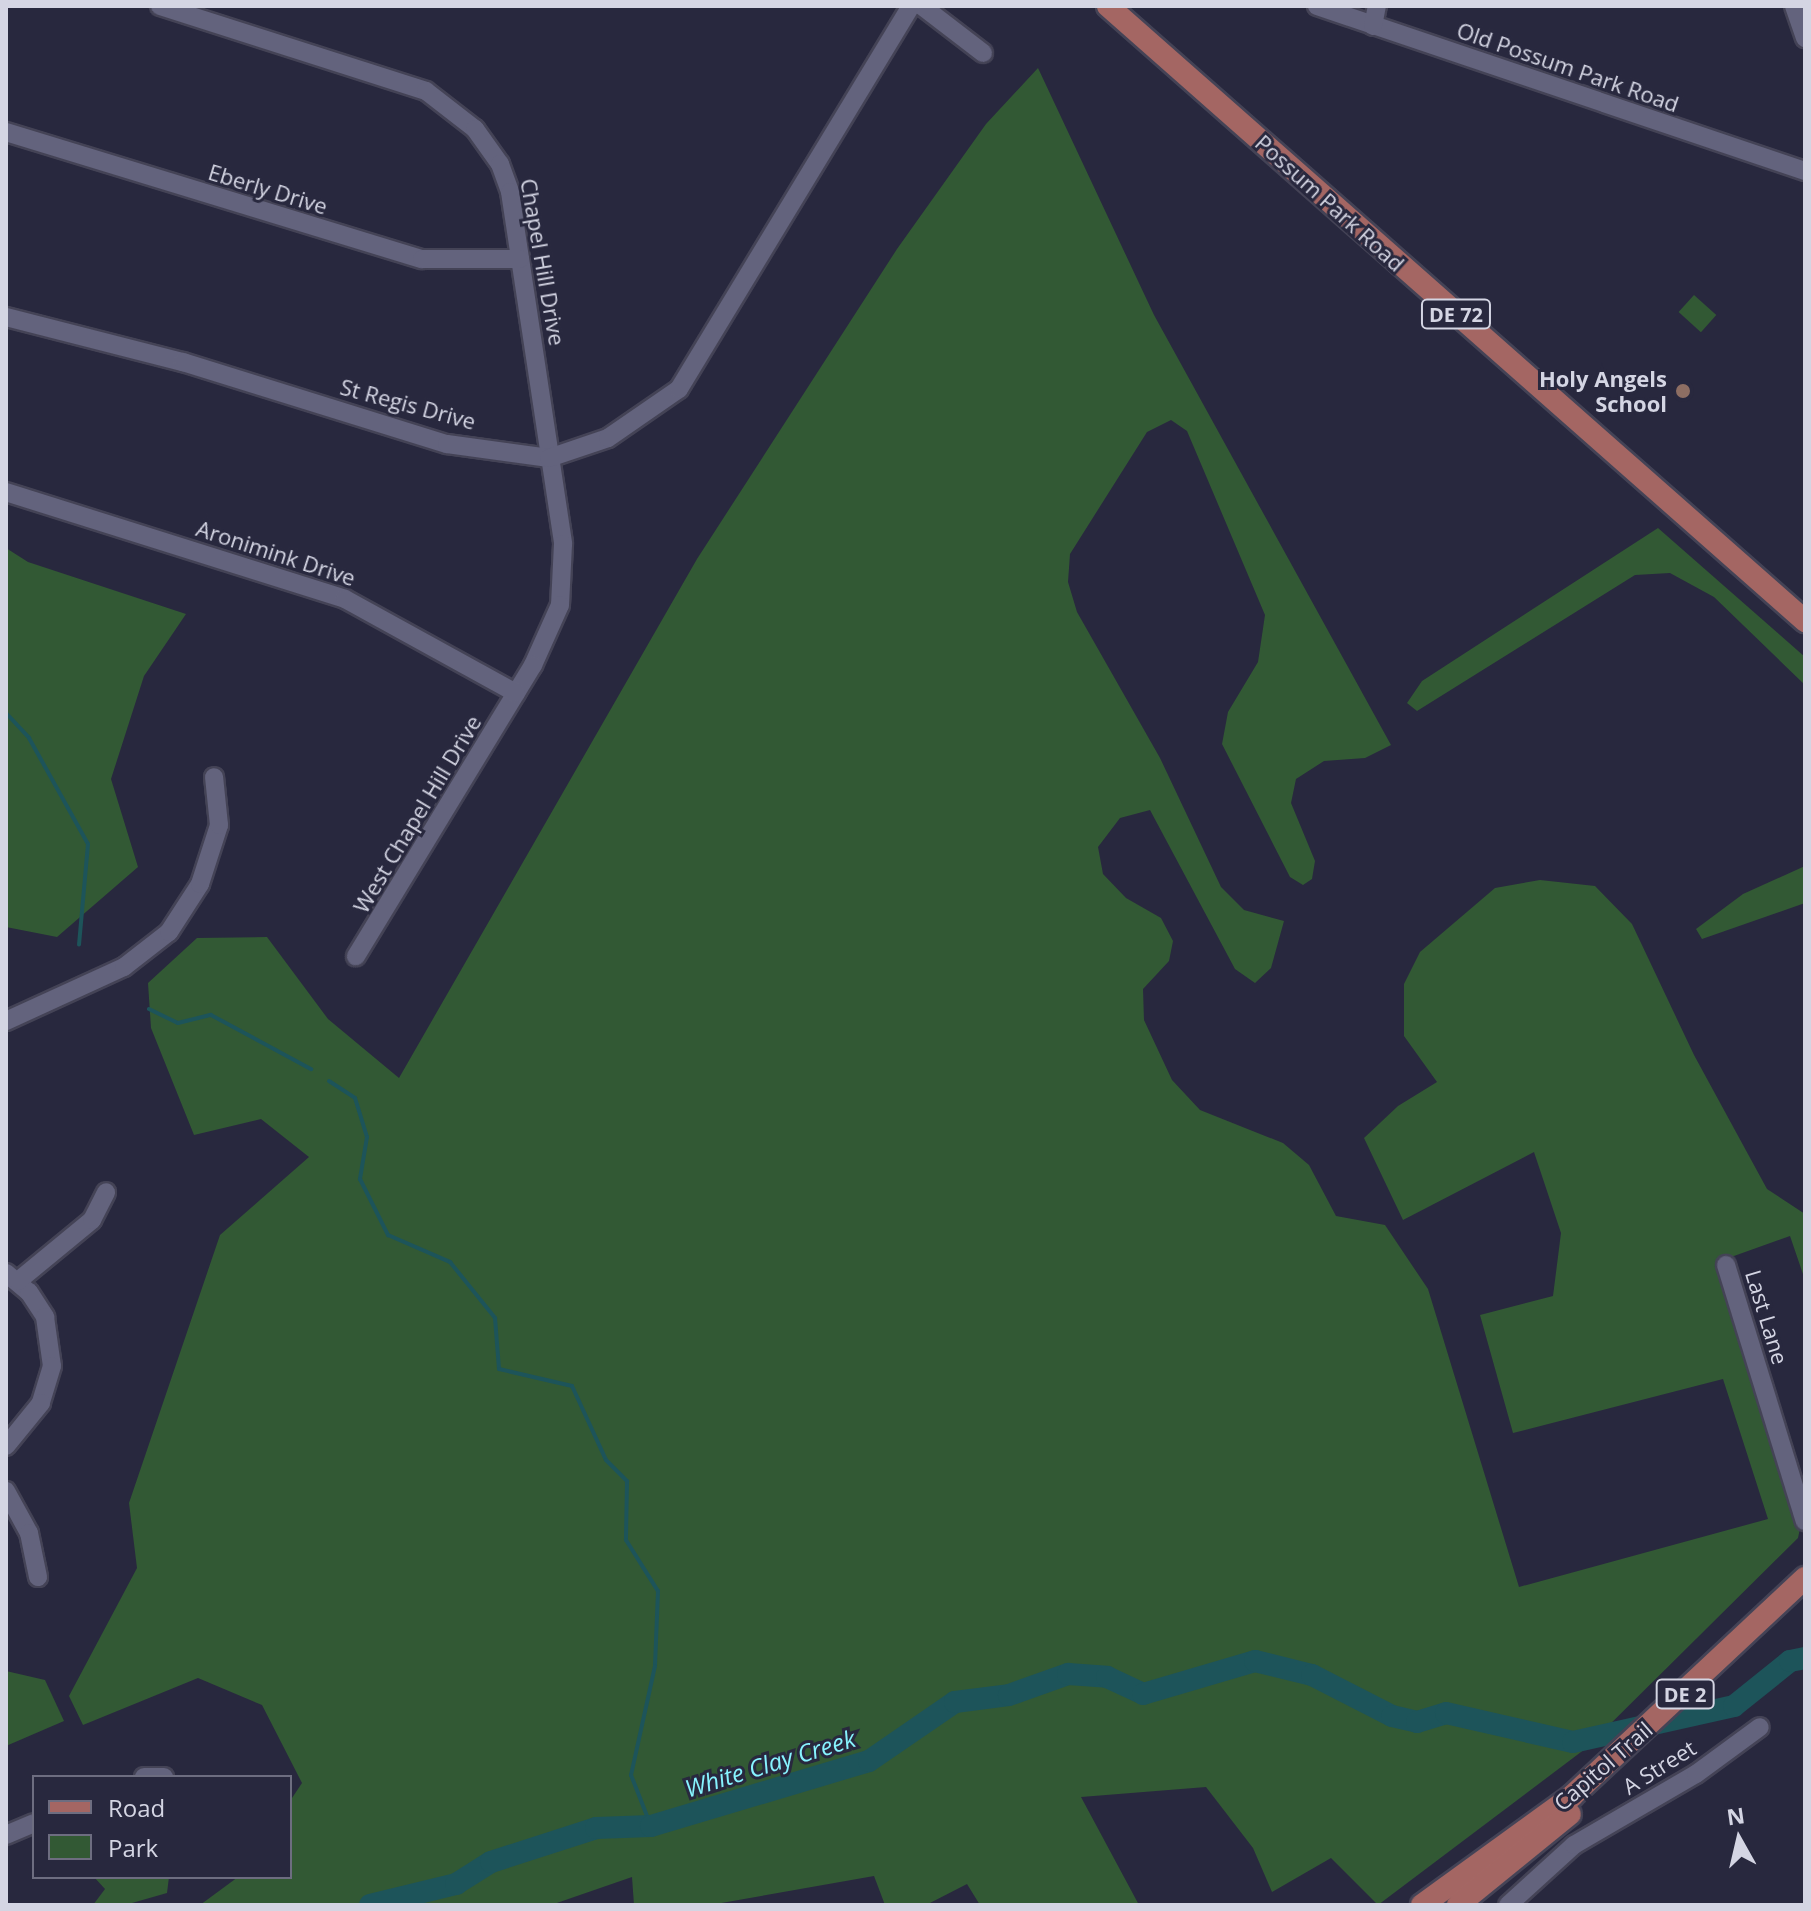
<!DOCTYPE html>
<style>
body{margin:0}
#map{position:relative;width:1811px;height:1911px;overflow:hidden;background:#28283e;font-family:"Open Sans",sans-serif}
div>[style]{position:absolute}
.green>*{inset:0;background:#325934;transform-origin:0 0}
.stream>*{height:4px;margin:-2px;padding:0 2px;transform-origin:2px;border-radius:2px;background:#1d545a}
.river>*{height:22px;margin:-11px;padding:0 11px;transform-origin:11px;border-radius:11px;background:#1d545a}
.roads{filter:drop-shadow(2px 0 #444356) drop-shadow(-2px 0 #444356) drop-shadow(0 2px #444356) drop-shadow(0 -2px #444356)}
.minor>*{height:18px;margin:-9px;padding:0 9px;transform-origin:9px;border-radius:9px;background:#63637d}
.major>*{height:22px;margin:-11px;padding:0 11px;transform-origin:11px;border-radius:11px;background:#a46663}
.dots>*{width:22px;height:22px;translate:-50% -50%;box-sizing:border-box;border:4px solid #28283e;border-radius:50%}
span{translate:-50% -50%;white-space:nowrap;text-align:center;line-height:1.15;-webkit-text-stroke:6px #28283e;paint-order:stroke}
.shield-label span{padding:2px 6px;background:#28283e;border:2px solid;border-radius:6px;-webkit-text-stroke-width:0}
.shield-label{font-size:20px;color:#d4d5e3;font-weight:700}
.street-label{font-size:22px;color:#d4d5e3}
.poi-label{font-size:22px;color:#d4d5e3;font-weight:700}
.right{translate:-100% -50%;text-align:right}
.water-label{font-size:24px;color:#87f3fe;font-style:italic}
.frame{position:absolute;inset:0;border:8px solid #d4d5e3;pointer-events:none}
.legend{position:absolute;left:32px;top:1775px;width:260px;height:104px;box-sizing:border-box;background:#28283e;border:2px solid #6d6d80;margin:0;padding:10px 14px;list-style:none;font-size:24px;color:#d4d5e3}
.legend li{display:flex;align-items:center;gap:16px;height:40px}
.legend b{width:40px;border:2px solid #6d6d80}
.north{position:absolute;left:1699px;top:1799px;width:80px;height:80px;-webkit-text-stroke:6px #28283e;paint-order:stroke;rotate:352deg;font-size:22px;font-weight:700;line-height:32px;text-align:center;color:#d4d5e3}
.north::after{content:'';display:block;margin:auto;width:28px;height:36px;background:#d4d5e3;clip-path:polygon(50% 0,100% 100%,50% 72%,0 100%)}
</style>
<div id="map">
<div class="green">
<div style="clip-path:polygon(1038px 68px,1154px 315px,1391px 745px,1365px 758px,1324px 761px,1296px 779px,1291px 803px,1315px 861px,1312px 879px,1303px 885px,1290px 877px,1222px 744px,1228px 712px,1258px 662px,1265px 615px,1187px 431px,1171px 420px,1147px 432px,1070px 554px,1068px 582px,1077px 612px,1160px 758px,1221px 887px,1244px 910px,1284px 921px,1271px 968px,1255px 983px,1235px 969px,1150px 810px,1120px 818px,1098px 847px,1103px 874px,1126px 898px,1161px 918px,1173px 941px,1169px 961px,1143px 989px,1144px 1020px,1172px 1080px,1200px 1110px,1283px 1143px,1309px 1165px,1336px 1216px,1385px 1225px,1428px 1289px,1519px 1587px,1768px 1519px,1723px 1379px,1513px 1433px,1480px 1315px,1553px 1296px,1561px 1233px,1534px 1152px,1403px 1220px,1364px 1138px,1398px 1106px,1437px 1082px,1404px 1036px,1404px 984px,1420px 952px,1495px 888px,1540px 880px,1595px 886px,1632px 924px,1694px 1055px,1767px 1189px,1805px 1214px,1805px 1280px,1790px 1236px,1720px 1261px,1802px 1519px,1798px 1538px,1585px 1749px,1378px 1905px,1331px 1858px,1272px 1892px,1253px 1848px,1206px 1787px,1081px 1797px,1139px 1905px,980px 1905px,967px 1884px,926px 1905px,885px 1905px,874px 1876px,710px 1905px,634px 1905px,632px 1877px,551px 1905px,200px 1905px,238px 1877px,290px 1877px,290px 1801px,302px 1783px,262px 1705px,198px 1678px,83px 1725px,69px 1696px,137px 1568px,129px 1503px,220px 1235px,309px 1157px,261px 1119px,194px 1135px,151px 1028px,148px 983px,197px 938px,267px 937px,328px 1019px,399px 1078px,697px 559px,897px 249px,986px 124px)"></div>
<div style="left:1694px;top:295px;width:30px;height:23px;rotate:42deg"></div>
<div style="clip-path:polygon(1658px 528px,1805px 657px,1805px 685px,1714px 597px,1670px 573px,1635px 575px,1417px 711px,1407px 703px,1422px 681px)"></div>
<div style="clip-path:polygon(6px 548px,28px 562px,186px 614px,144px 676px,111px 779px,138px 867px,57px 937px,6px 927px)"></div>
<div style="clip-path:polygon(1805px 866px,1805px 903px,1702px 939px,1696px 929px,1743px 894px)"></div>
<div style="clip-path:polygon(6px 1671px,45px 1680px,64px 1721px,6px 1746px)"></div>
<div style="clip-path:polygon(94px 1877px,169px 1877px,167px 1893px,125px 1905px,93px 1905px,105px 1889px)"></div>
</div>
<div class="stream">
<div style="left:6px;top:713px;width:34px;rotate:47deg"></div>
<div style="left:29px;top:738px;width:121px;rotate:60.9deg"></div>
<div style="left:88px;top:844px;width:101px;rotate:95.1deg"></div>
<div style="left:149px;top:1009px;width:32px;rotate:26deg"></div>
<div style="left:178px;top:1023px;width:34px;rotate:-14deg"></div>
<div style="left:211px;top:1015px;width:114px;rotate:28.4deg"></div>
<div style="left:329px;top:1081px;width:31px;rotate:33deg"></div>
<div style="left:355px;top:1098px;width:41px;rotate:72.9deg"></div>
<div style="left:367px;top:1137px;width:43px;rotate:99.5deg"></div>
<div style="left:360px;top:1179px;width:63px;rotate:63.4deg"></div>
<div style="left:388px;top:1235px;width:68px;rotate:23.5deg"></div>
<div style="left:450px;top:1262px;width:72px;rotate:51.2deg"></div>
<div style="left:495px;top:1318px;width:51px;rotate:85.5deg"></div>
<div style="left:499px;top:1369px;width:75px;rotate:13.1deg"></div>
<div style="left:572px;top:1386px;width:81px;rotate:65.3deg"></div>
<div style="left:606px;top:1460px;width:30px;rotate:45deg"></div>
<div style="left:627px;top:1481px;width:59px;rotate:91deg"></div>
<div style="left:626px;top:1540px;width:60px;rotate:57.9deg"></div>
<div style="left:658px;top:1591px;width:75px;rotate:92.3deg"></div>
<div style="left:655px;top:1666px;width:112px;rotate:102.4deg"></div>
<div style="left:631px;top:1775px;width:55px;rotate:68.6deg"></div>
</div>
<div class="river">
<div style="left:370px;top:1905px;width:89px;rotate:-13.7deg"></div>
<div style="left:456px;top:1884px;width:41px;rotate:-32.2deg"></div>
<div style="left:491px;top:1862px;width:110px;rotate:-17.9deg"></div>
<div style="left:596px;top:1828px;width:55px;rotate:-2.1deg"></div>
<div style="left:651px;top:1826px;width:227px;rotate:-16.6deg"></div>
<div style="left:869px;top:1761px;width:104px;rotate:-34.5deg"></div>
<div style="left:955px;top:1702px;width:54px;rotate:-7.4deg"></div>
<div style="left:1009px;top:1695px;width:63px;rotate:-19.6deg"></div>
<div style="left:1068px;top:1674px;width:39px;rotate:4deg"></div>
<div style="left:1107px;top:1677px;width:40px;rotate:25deg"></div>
<div style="left:1143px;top:1694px;width:117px;rotate:-16.4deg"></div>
<div style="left:1255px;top:1661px;width:59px;rotate:13.8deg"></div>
<div style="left:1312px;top:1675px;width:90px;rotate:27.1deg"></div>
<div style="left:1392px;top:1716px;width:26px;rotate:13deg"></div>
<div style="left:1417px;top:1722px;width:30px;rotate:-17deg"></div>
<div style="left:1446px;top:1713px;width:130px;rotate:12.9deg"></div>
<div style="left:1573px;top:1742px;width:165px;rotate:-12.6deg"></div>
<div style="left:1734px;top:1706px;width:72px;rotate:-38.8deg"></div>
<div style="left:1790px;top:1661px;width:15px;rotate:-11deg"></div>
</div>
<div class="roads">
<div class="minor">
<div style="left:160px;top:6px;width:279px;rotate:17.7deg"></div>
<div style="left:426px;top:91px;width:62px;rotate:37.8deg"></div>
<div style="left:475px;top:129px;width:43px;rotate:54.5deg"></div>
<div style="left:500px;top:164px;width:30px;rotate:70deg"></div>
<div style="left:510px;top:192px;width:356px;rotate:81.4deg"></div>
<div style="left:563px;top:544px;width:61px;rotate:92.8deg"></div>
<div style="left:560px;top:605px;width:66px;rotate:114.2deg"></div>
<div style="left:533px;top:665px;width:341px;rotate:121.3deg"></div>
<div style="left:922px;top:6px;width:77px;rotate:37.6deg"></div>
<div style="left:1317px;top:6px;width:515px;rotate:18.68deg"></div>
<div style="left:1794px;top:6px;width:34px;rotate:71deg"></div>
<div style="left:1373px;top:26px;width:20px;rotate:-79deg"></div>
<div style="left:6px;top:132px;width:435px;rotate:17deg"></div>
<div style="left:422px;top:259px;width:98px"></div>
<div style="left:6px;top:317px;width:183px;rotate:14.3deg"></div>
<div style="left:183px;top:362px;width:276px;rotate:17.3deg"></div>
<div style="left:447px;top:444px;width:103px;rotate:7.8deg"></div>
<div style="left:549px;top:458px;width:62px;rotate:-18.7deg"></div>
<div style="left:608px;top:438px;width:86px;rotate:-34.6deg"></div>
<div style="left:679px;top:389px;width:448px;rotate:-58.8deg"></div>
<div style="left:6px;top:492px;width:355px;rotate:17.5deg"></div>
<div style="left:345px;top:599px;width:195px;rotate:28.8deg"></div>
<div style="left:6px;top:1021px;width:130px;rotate:-24.6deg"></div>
<div style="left:124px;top:967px;width:57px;rotate:-37.9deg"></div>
<div style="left:169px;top:932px;width:57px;rotate:-57.1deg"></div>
<div style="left:200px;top:884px;width:62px;rotate:-72.1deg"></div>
<div style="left:219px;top:825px;width:48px;rotate:-95.9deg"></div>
<div style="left:1726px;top:1265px;width:268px;rotate:72.9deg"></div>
<div style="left:6px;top:1273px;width:30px;rotate:40deg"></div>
<div style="left:29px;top:1292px;width:30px;rotate:57deg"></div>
<div style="left:45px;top:1317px;width:49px;rotate:81.9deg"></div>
<div style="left:52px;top:1366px;width:39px;rotate:107deg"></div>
<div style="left:41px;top:1403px;width:55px;rotate:129.1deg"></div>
<div style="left:18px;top:1281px;width:96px;rotate:-39.5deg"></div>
<div style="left:92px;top:1220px;width:31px;rotate:-63deg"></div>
<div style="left:6px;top:1491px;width:48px;rotate:61.3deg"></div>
<div style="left:29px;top:1533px;width:45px;rotate:78.4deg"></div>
<div style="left:144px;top:1777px;width:20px"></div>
<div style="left:6px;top:1835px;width:30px;rotate:-23deg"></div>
<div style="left:1508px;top:1905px;width:89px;rotate:-42.3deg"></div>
<div style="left:1574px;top:1845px;width:141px;rotate:-30.2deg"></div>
<div style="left:1696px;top:1774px;width:79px;rotate:-36.3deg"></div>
</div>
<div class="major">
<div style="left:1108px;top:6px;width:930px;rotate:41.42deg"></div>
<div style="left:1422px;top:1905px;width:185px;rotate:-36deg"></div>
<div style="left:1572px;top:1796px;width:319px;rotate:-43.1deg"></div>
<div style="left:1458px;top:1905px;width:144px;rotate:-39.1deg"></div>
</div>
</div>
<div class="dots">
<div style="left:1683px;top:391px;background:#8d6e63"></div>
</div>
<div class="shield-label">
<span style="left:1456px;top:314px">DE 72</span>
<span style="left:1685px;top:1694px">DE 2</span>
</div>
<div class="street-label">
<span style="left:1568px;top:67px;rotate:19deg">Old Possum Park Road</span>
<span style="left:268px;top:189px;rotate:17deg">Eberly Drive</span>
<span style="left:1330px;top:203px;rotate:42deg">Possum Park Road</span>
<span style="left:543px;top:262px;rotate:80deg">Chapel Hill Drive</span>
<span style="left:408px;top:404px;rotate:15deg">St Regis Drive</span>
<span style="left:276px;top:553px;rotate:18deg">Aronimink Drive</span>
<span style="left:417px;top:814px;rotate:-59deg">West Chapel Hill Drive</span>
<span style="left:1767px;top:1317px;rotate:73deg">Last Lane</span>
<span style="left:1603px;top:1766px;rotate:-41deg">Capitol Trail</span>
<span style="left:1659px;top:1767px;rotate:-32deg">A Street</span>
</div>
<div class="poi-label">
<span class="right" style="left:1667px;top:391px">Holy Angels<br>School</span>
</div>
<div class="water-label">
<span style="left:770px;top:1763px;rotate:-17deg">White Clay Creek</span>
</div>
<div class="frame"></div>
<ul class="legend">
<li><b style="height:10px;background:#a46663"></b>Road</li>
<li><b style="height:22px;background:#325934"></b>Park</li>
</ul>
<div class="north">N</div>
</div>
